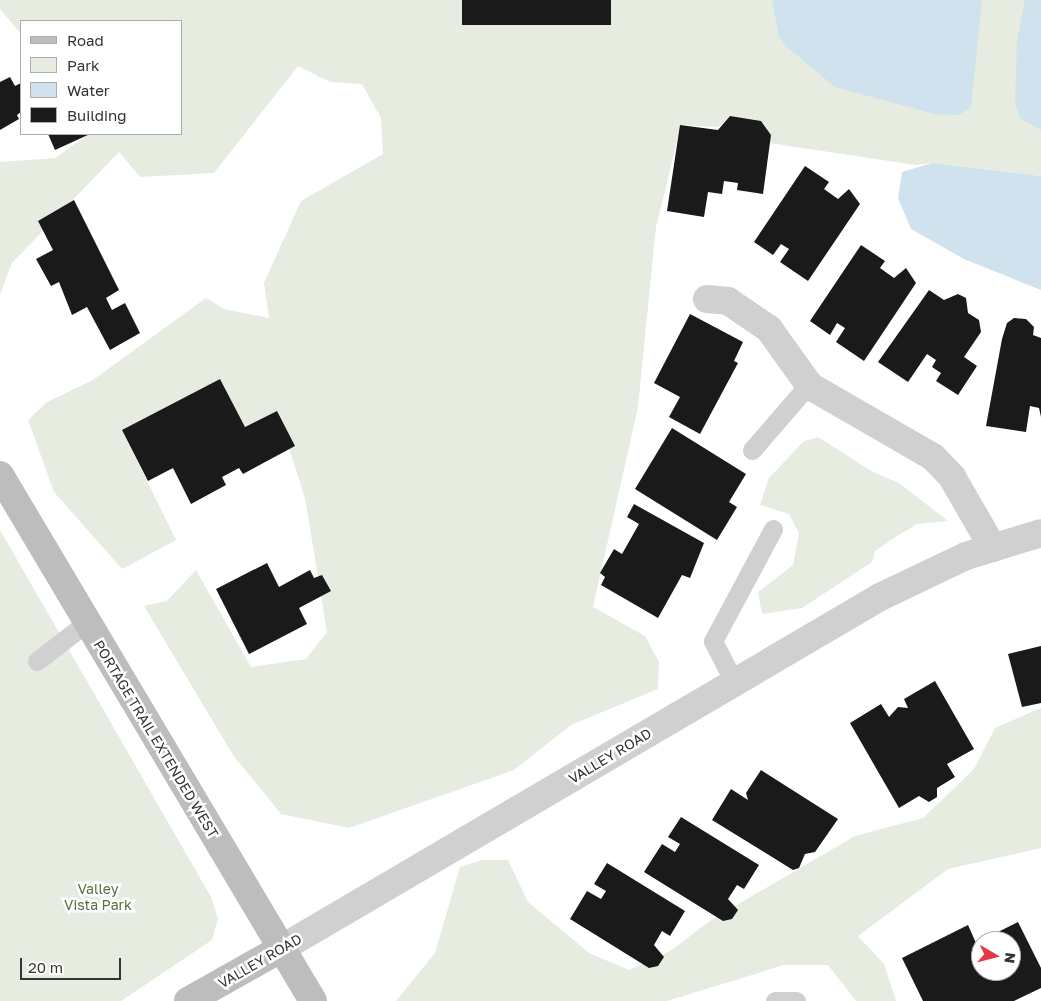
<!DOCTYPE html>
<style>
body{margin:0}
#map{position:relative;width:1041px;height:1001px;overflow:hidden;background:#fff;font-family:"Golos Text",sans-serif}
div>[style]{position:absolute}
.green>*{inset:0;background:#e6ecdf}
.water>*{inset:0;background:#cfe2ee}
.building>*{inset:0;background:#1a1a1a;transform-origin:0 0}
.lane>*{height:19px;margin:-9.5px;padding:0 9.5px;transform-origin:9.5px;border-radius:9.5px;background:#d0d0d0}
.street>*{height:28px;margin:-14px;padding:0 14px;transform-origin:14px;border-radius:14px;background:#d0d0d0}
.secondary>*{height:28px;margin:-14px;padding:0 14px;transform-origin:14px;border-radius:14px;background:#bdbdbd}
span{translate:-50% -50%;white-space:nowrap;text-align:center;line-height:1.15;-webkit-text-stroke:5px #fff;paint-order:stroke}
.street-label{font-size:14px;color:#333}
.park-label{font-size:14px;color:#56703f}
.legend{position:absolute;left:20px;top:20px;width:162px;height:115px;box-sizing:border-box;background:#fff;border:1px solid #adadad;margin:0;padding:6px 9px;list-style:none;font-size:15px;color:#333}
.legend li{display:flex;align-items:center;gap:10px;height:25px}
.legend b{width:25px;border:1px solid #adadad}
.north{position:absolute;left:971px;top:931px;width:50px;height:50px;box-sizing:border-box;background:#fff;border:1px solid #adadad;border-radius:50%;rotate:98deg;font-size:14px;font-weight:700;line-height:20px;text-align:center;color:#333}
.north::after{content:'';display:block;margin:auto;width:18px;height:22px;background:#e63946;clip-path:polygon(50% 0,100% 100%,50% 72%,0 100%)}
.scale{position:absolute;left:20px;top:958px;width:101px;height:22px;box-sizing:border-box;border:2px solid #333;border-top:0;padding-left:6px;font-size:15px;line-height:18px;white-space:nowrap;color:#333;-webkit-text-stroke:4px #fff;paint-order:stroke}
</style>
<div id="map">
<div class="green">
<div style="clip-path:polygon(0 0,1041px 0,1041px 176px,932px 163px,916px 165px,769px 143px,771px 135px,761px 121px,730px 116px,718px 127px,681px 125px,656px 227px,638px 407px,593px 607px,645px 636px,659px 662px,658px 689px,571px 725px,514px 770px,349px 828px,281px 814px,233px 755px,144px 606px,167px 601px,196px 570px,251px 667px,306px 659px,327px 632px,305px 498px,277px 411px,245px 427px,220px 379px,122px 430px,176px 540px,122px 569px,54px 492px,28px 420px,47px 402px,93px 380px,206px 298px,224px 309px,269px 318px,264px 283px,301px 201px,383px 154px,381px 118px,362px 84px,330px 82px,298px 66px,214px 173px,140px 177px,119px 152px,12px 263px,0 294px,0 162px,55px 158px,89px 134px,181px 134px,181px 21px,21px 21px,21px 34px,0 9px)"></div>
<div style="clip-path:polygon(818px 437px,871px 471px,899px 483px,948px 521px,917px 524px,897px 536px,875px 551px,872px 562px,802px 608px,762px 614px,758px 592px,793px 565px,799px 533px,789px 514px,760px 505px,769px 478px,804px 441px)"></div>
<div style="clip-path:polygon(0 530px,211px 897px,218px 919px,212px 940px,121px 1001px,0 1001px)"></div>
<div style="clip-path:polygon(1041px 708px,1041px 848px,948px 869px,858px 936px,884px 964px,896px 1001px,856px 1001px,828px 965px,784px 965px,667px 1001px,396px 1001px,435px 953px,460px 867px,482px 860px,508px 860px,528px 902px,589px 953px,629px 970px,672px 950px,711px 920px,855px 836px,923px 818px,974px 769px,995px 728px)"></div>
</div>
<div class="water">
<div style="clip-path:polygon(772px 0,982px 0,971px 107px,959px 115px,935px 114px,835px 87px,787px 47px,779px 37px)"></div>
<div style="clip-path:polygon(1025px 0,1041px 0,1041px 130px,1020px 118px,1015px 103px,1017px 40px)"></div>
<div style="clip-path:polygon(932px 163px,1041px 176px,1041px 290px,964px 259px,911px 229px,898px 198px,902px 172px)"></div>
</div>
<div class="building">
<div style="left:462px;top:0;width:149px;height:25px"></div>
<div style="clip-path:polygon(10px 77px,15px 86px,21px 83px,21px 112px,17px 115px,19px 119px,0 130px,0 82px)"></div>
<div style="clip-path:polygon(730px 116px,761px 121px,771px 135px,763px 194px,737px 190px,738px 183px,724px 181px,722px 194px,708px 192px,704px 217px,667px 211px,680px 125px,718px 130px)"></div>
<div style="clip-path:polygon(48px 134px,90px 134px,55px 150px)"></div>
<div style="clip-path:polygon(805px 166px,829px 182px,824px 189px,838px 199px,849px 189px,860px 204px,808px 281px,780px 262px,789px 249px,781px 244px,773px 255px,754px 242px)"></div>
<div style="clip-path:polygon(74px 200px,119px 290px,106px 298px,112px 310px,125px 303px,140px 333px,110px 350px,87px 307px,72px 315px,59px 282px,51px 286px,36px 259px,53px 250px,38px 221px)"></div>
<div style="clip-path:polygon(861px 245px,885px 261px,880px 268px,894px 278px,906px 268px,916px 283px,864px 361px,836px 342px,845px 328px,837px 323px,830px 335px,810px 321px)"></div>
<div style="clip-path:polygon(929px 290px,944px 300px,958px 294px,966px 298px,968px 313px,979px 320px,981px 332px,964px 357px,977px 366px,958px 395px,936px 381px,941px 373px,932px 367px,936px 360px,927px 354px,908px 382px,878px 362px)"></div>
<div style="clip-path:polygon(690px 314px,743px 342px,734px 361px,738px 363px,700px 434px,669px 417px,680px 397px,654px 383px)"></div>
<div style="clip-path:polygon(1014px 318px,1026px 319px,1034px 327px,1033px 335px,1041px 338px,1041px 417px,1039px 408px,1030px 406px,1026px 432px,986px 426px,1002px 339px,1007px 323px)"></div>
<div style="clip-path:polygon(220px 379px,245px 427px,277px 411px,295px 446px,243px 474px,239px 468px,222px 477px,226px 485px,191px 504px,173px 468px,148px 481px,122px 430px)"></div>
<div style="clip-path:polygon(672px 428px,746px 474px,729px 502px,737px 507px,717px 540px,635px 489px)"></div>
<div style="clip-path:polygon(634px 504px,704px 543px,690px 578px,682px 575px,658px 618px,601px 585px,605px 577px,600px 573px,614px 549px,622px 554px,639px 524px,627px 517px)"></div>
<div style="clip-path:polygon(267px 563px,279px 587px,310px 570px,314px 578px,322px 575px,331px 591px,299px 608px,307px 624px,249px 654px,216px 589px)"></div>
<div style="clip-path:polygon(1041px 646px,1041px 703px,1022px 707px,1008px 654px)"></div>
<div style="clip-path:polygon(935px 681px,974px 749px,947px 764px,955px 777px,937px 788px,937px 797px,929px 802px,919px 796px,899px 808px,850px 723px,881px 704px,889px 717px,898px 707px,908px 708px,904px 699px)"></div>
<div style="clip-path:polygon(761px 770px,838px 819px,815px 852px,805px 854px,799px 868px,793px 870px,712px 820px,731px 789px,748px 800px,746px 793px)"></div>
<div style="clip-path:polygon(681px 817px,759px 865px,744px 889px,737px 885px,728px 899px,738px 910px,732px 919px,723px 921px,644px 872px,662px 844px,675px 852px,680px 844px,668px 837px)"></div>
<div style="clip-path:polygon(607px 863px,685px 911px,670px 936px,662px 931px,654px 945px,664px 957px,658px 966px,649px 968px,570px 919px,587px 891px,601px 899px,606px 891px,594px 884px)"></div>
<div style="clip-path:polygon(evenodd,1018px 922px,1041px 968px,1041px 988px,1014px 1001px,923px 1001px,902px 958px,968px 925px,976px 943px,1018px 922px,981px 941px,1011px 941px,1011px 971px,981px 971px,981px 941px)"></div>
</div>
<div class="lane">
<div style="left:752px;top:450px;width:87px;rotate:-49.2deg"></div>
<div style="left:37px;top:661px;width:62px;rotate:-37.8deg"></div>
<div style="left:734px;top:682px;width:46px;rotate:-117.1deg"></div>
<div style="left:713px;top:641px;width:127px;rotate:-61.8deg"></div>
<div style="left:775px;top:1001px;width:21px"></div>
</div>
<div class="street">
<div style="left:707px;top:299px;width:21px;rotate:5deg"></div>
<div style="left:728px;top:301px;width:50px;rotate:34.3deg"></div>
<div style="left:769px;top:329px;width:70px;rotate:54.3deg"></div>
<div style="left:810px;top:386px;width:142px;rotate:30deg"></div>
<div style="left:933px;top:457px;width:28px;rotate:46deg"></div>
<div style="left:952px;top:477px;width:82px;rotate:60deg"></div>
<div style="left:284px;top:947px;width:691px;rotate:-30.42deg"></div>
<div style="left:880px;top:597px;width:95px;rotate:-25.5deg"></div>
<div style="left:966px;top:556px;width:78px;rotate:-17deg"></div>
</div>
<div class="secondary">
<div style="left:0;top:475px;width:612px;rotate:59.24deg"></div>
<div style="left:188px;top:1001px;width:110px;rotate:-29.4deg"></div>
</div>
<div class="street-label">
<span style="left:156px;top:739px;rotate:59deg">PORTAGE TRAIL EXTENDED WEST</span>
<span style="left:610px;top:756px;rotate:-31deg">VALLEY ROAD</span>
<span style="left:260px;top:961px;rotate:-30deg">VALLEY ROAD</span>
</div>
<div class="park-label">
<span style="left:98px;top:897px">Valley<br>Vista Park</span>
</div>
<ul class="legend">
<li><b style="height:6px;background:#bdbdbd"></b>Road</li>
<li><b style="height:14px;background:#e6ecdf"></b>Park</li>
<li><b style="height:14px;background:#cfe2ee"></b>Water</li>
<li><b style="height:14px;background:#1a1a1a"></b>Building</li>
</ul>
<div class="north">N</div>
<div class="scale">20 m</div>
</div>
